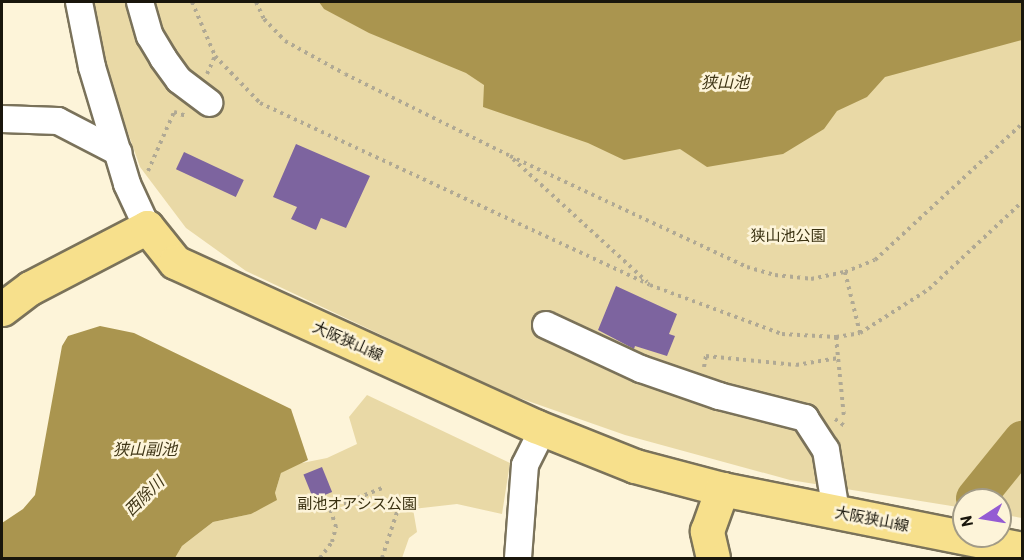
<!DOCTYPE html>
<meta charset="utf-8">
<style>
body{margin:0}
#map{position:relative;width:1024px;height:560px;overflow:hidden;background:#fdf4d9;font-family:Barlow,"Noto Sans JP",sans-serif}
div>[style]{position:absolute}
.green>*{inset:0;background:#e9d9a6}
.water>*{inset:0;background:#aa954f}
.river>*{height:39px;margin:-19.5px;padding:0 19.5px;transform-origin:19.5px;border-radius:19.5px;background:#aa954f}
.building>*{inset:0;background:#7d649f;transform-origin:0 0}
.path>*{height:4px;margin-top:-2px;transform-origin:0;background:repeating-linear-gradient(90deg,#b0a994 0 3px,transparent 0 7.5px)}
.roads{filter:drop-shadow(2px 0 #7a725a) drop-shadow(-2px 0 #7a725a) drop-shadow(0 2px #7a725a) drop-shadow(0 -2px #7a725a)}
.minor>*{height:26px;margin:-13px;padding:0 13px;transform-origin:13px;border-radius:13px;background:#fff}
.major>*{height:33px;margin:-16.5px;padding:0 16.5px;transform-origin:16.5px;border-radius:16.5px;background:#f7e08c}
span{translate:-50% -50%;white-space:nowrap;text-align:center;line-height:1.15;-webkit-text-stroke:5px #fdf4d9;paint-order:stroke}
.park-label{font-size:15px;color:#3a3111}
.street-label{font-size:15px;color:#19160c}
.water-label{font-size:16px;color:#413718;font-style:italic}
.frame{position:absolute;inset:0;border:3px solid #19160c;pointer-events:none}
.north{position:absolute;left:952px;top:488px;width:60px;height:60px;box-sizing:border-box;background:#fdf4d9;border:2px solid #a29b87;border-radius:50%;rotate:258deg;font-size:16px;font-weight:700;line-height:24px;text-align:center;color:#19160c}
.north::after{content:'';display:block;margin:auto;width:21px;height:27px;background:#945bd3;clip-path:polygon(50% 0,100% 100%,50% 72%,0 100%)}
</style>
<div id="map">
<div class="green">
<div style="clip-path:polygon(93px 2px,1022px 2px,1022px 518px,1000px 514px,1000px 500px,964px 500px,964px 508px,790px 480px,625px 435px,502px 392px,246px 271px,186px 228px,140px 167px,93px 33px)"></div>
<div style="clip-path:polygon(367px 395px,510px 463px,502px 514px,457px 504px,413px 509px,417px 532px,409px 538px,402px 558px,175px 558px,182px 546px,213px 522px,251px 514px,275px 493px,281px 473px,292px 465px,327px 458px,357px 444px,349px 417px)"></div>
</div>
<div class="water">
<div style="clip-path:polygon(319px 2px,1022px 2px,1022px 40px,885px 77px,867px 97px,837px 111px,824px 129px,783px 154px,707px 167px,680px 149px,624px 160px,588px 143px,483px 107px,484px 85px,466px 73px,369px 33px,324px 9px)"></div>
<div style="clip-path:polygon(100px 326px,134px 333px,291px 409px,308px 460px,281px 473px,275px 493px,277px 500px,251px 514px,213px 522px,182px 546px,175px 558px,2px 558px,2px 523px,23px 509px,35px 495px,62px 346px,68px 336px)"></div>
</div>
<div class="river">
<div style="left:975px;top:498px;width:75px;rotate:-51deg"></div>
</div>
<div class="building">
<div style="clip-path:polygon(296px 144px,370px 176px,346px 228px,321px 218px,316px 230px,291px 219px,297px 207px,273px 197px)"></div>
<div style="left:184px;top:152px;width:66px;height:19px;rotate:25deg"></div>
<div style="clip-path:polygon(616px 286px,677px 314px,669px 334px,675px 336px,667px 356px,635px 346px,634px 349px,598px 330px)"></div>
<div style="left:322px;top:467px;width:27px;height:20px;rotate:68deg"></div>
</div>
<div class="path">
<div style="left:192px;top:2px;width:59px;rotate:66.9deg"></div>
<div style="left:215px;top:56px;width:65px;rotate:46.2deg"></div>
<div style="left:260px;top:103px;width:430px;rotate:25deg"></div>
<div style="left:650px;top:285px;width:141px;rotate:20.4deg"></div>
<div style="left:782px;top:334px;width:54px;rotate:3.2deg"></div>
<div style="left:836px;top:337px;width:24px;rotate:-9deg"></div>
<div style="left:860px;top:333px;width:82px;rotate:-32.5deg"></div>
<div style="left:929px;top:289px;width:127px;rotate:-43.1deg"></div>
<div style="left:256px;top:2px;width:19px;rotate:65deg"></div>
<div style="left:264px;top:19px;width:30px;rotate:46deg"></div>
<div style="left:285px;top:41px;width:68px;rotate:28.8deg"></div>
<div style="left:345px;top:74px;width:184px;rotate:26.4deg"></div>
<div style="left:510px;top:156px;width:262px;rotate:25.1deg"></div>
<div style="left:747px;top:267px;width:29px;rotate:16deg"></div>
<div style="left:775px;top:275px;width:36px;rotate:6deg"></div>
<div style="left:811px;top:279px;width:35px;rotate:-12deg"></div>
<div style="left:845px;top:272px;width:32px;rotate:-22deg"></div>
<div style="left:875px;top:260px;width:200px;rotate:-42.8deg"></div>
<div style="left:207px;top:74px;width:20px;rotate:-66deg"></div>
<div style="left:513px;top:159px;width:182px;rotate:42.5deg"></div>
<div style="left:148px;top:171px;width:64px;rotate:-66.2deg"></div>
<div style="left:174px;top:112px;width:13px;rotate:18deg"></div>
<div style="left:845px;top:272px;width:63px;rotate:76.2deg"></div>
<div style="left:836px;top:337px;width:80px;rotate:84.3deg"></div>
<div style="left:704px;top:367px;width:11px;rotate:-80deg"></div>
<div style="left:706px;top:356px;width:90px;rotate:5.7deg"></div>
<div style="left:796px;top:365px;width:43px;rotate:-9.5deg"></div>
<div style="left:835px;top:419px;width:14px;rotate:36deg"></div>
<div style="left:320px;top:558px;width:20px;rotate:-53deg"></div>
<div style="left:332px;top:542px;width:16px;rotate:-75deg"></div>
<div style="left:336px;top:527px;width:19px;rotate:-108deg"></div>
<div style="left:330px;top:509px;width:56px;rotate:-22deg"></div>
<div style="left:382px;top:558px;width:55px;rotate:-71.9deg"></div>
</div>
<div class="roads">
<div class="minor">
<div style="left:79px;top:2px;width:66px;rotate:78.7deg"></div>
<div style="left:92px;top:67px;width:122px;rotate:73.3deg"></div>
<div style="left:127px;top:184px;width:47px;rotate:65.1deg"></div>
<div style="left:140px;top:2px;width:35px;rotate:74deg"></div>
<div style="left:150px;top:36px;width:26px;rotate:59deg"></div>
<div style="left:163px;top:58px;width:27px;rotate:54deg"></div>
<div style="left:179px;top:80px;width:38px;rotate:37deg"></div>
<div style="left:2px;top:119px;width:56px;rotate:2deg"></div>
<div style="left:58px;top:121px;width:68px;rotate:27.3deg"></div>
<div style="left:546px;top:325px;width:105px;rotate:24.9deg"></div>
<div style="left:641px;top:369px;width:83px;rotate:19.1deg"></div>
<div style="left:719px;top:396px;width:89px;rotate:14.3deg"></div>
<div style="left:805px;top:418px;width:38px;rotate:57deg"></div>
<div style="left:826px;top:450px;width:63px;rotate:80.8deg"></div>
<div style="left:518px;top:558px;width:93px;rotate:-85.7deg"></div>
<div style="left:525px;top:465px;width:40px;rotate:-63.4deg"></div>
</div>
<div class="major">
<div style="left:2px;top:309px;width:35px;rotate:-37deg"></div>
<div style="left:30px;top:288px;width:132px;rotate:-27.5deg"></div>
<div style="left:147px;top:227px;width:45px;rotate:51.3deg"></div>
<div style="left:175px;top:262px;width:396px;rotate:24.5deg"></div>
<div style="left:535px;top:426px;width:108px;rotate:21.8deg"></div>
<div style="left:635px;top:466px;width:90px;rotate:14.8deg"></div>
<div style="left:722px;top:489px;width:306px;rotate:11.3deg"></div>
<div style="left:713px;top:558px;width:28px;rotate:-103deg"></div>
<div style="left:707px;top:531px;width:45px;rotate:-70.3deg"></div>
</div>
</div>
<div class="park-label">
<span style="left:788px;top:236px">狭山池公園</span>
<span style="left:357px;top:504px">副池オアシス公園</span>
</div>
<div class="street-label">
<span style="left:348px;top:341px;rotate:24deg">大阪狭山線</span>
<span style="left:872px;top:519px;rotate:11deg">大阪狭山線</span>
</div>
<div class="water-label">
<span style="left:725px;top:82px">狭山池</span>
<span style="left:145px;top:449px">狭山副池</span>
<span style="left:144px;top:496px;rotate:-45deg">西除川</span>
</div>
<div class="frame"></div>
<div class="north">N</div>
</div>
